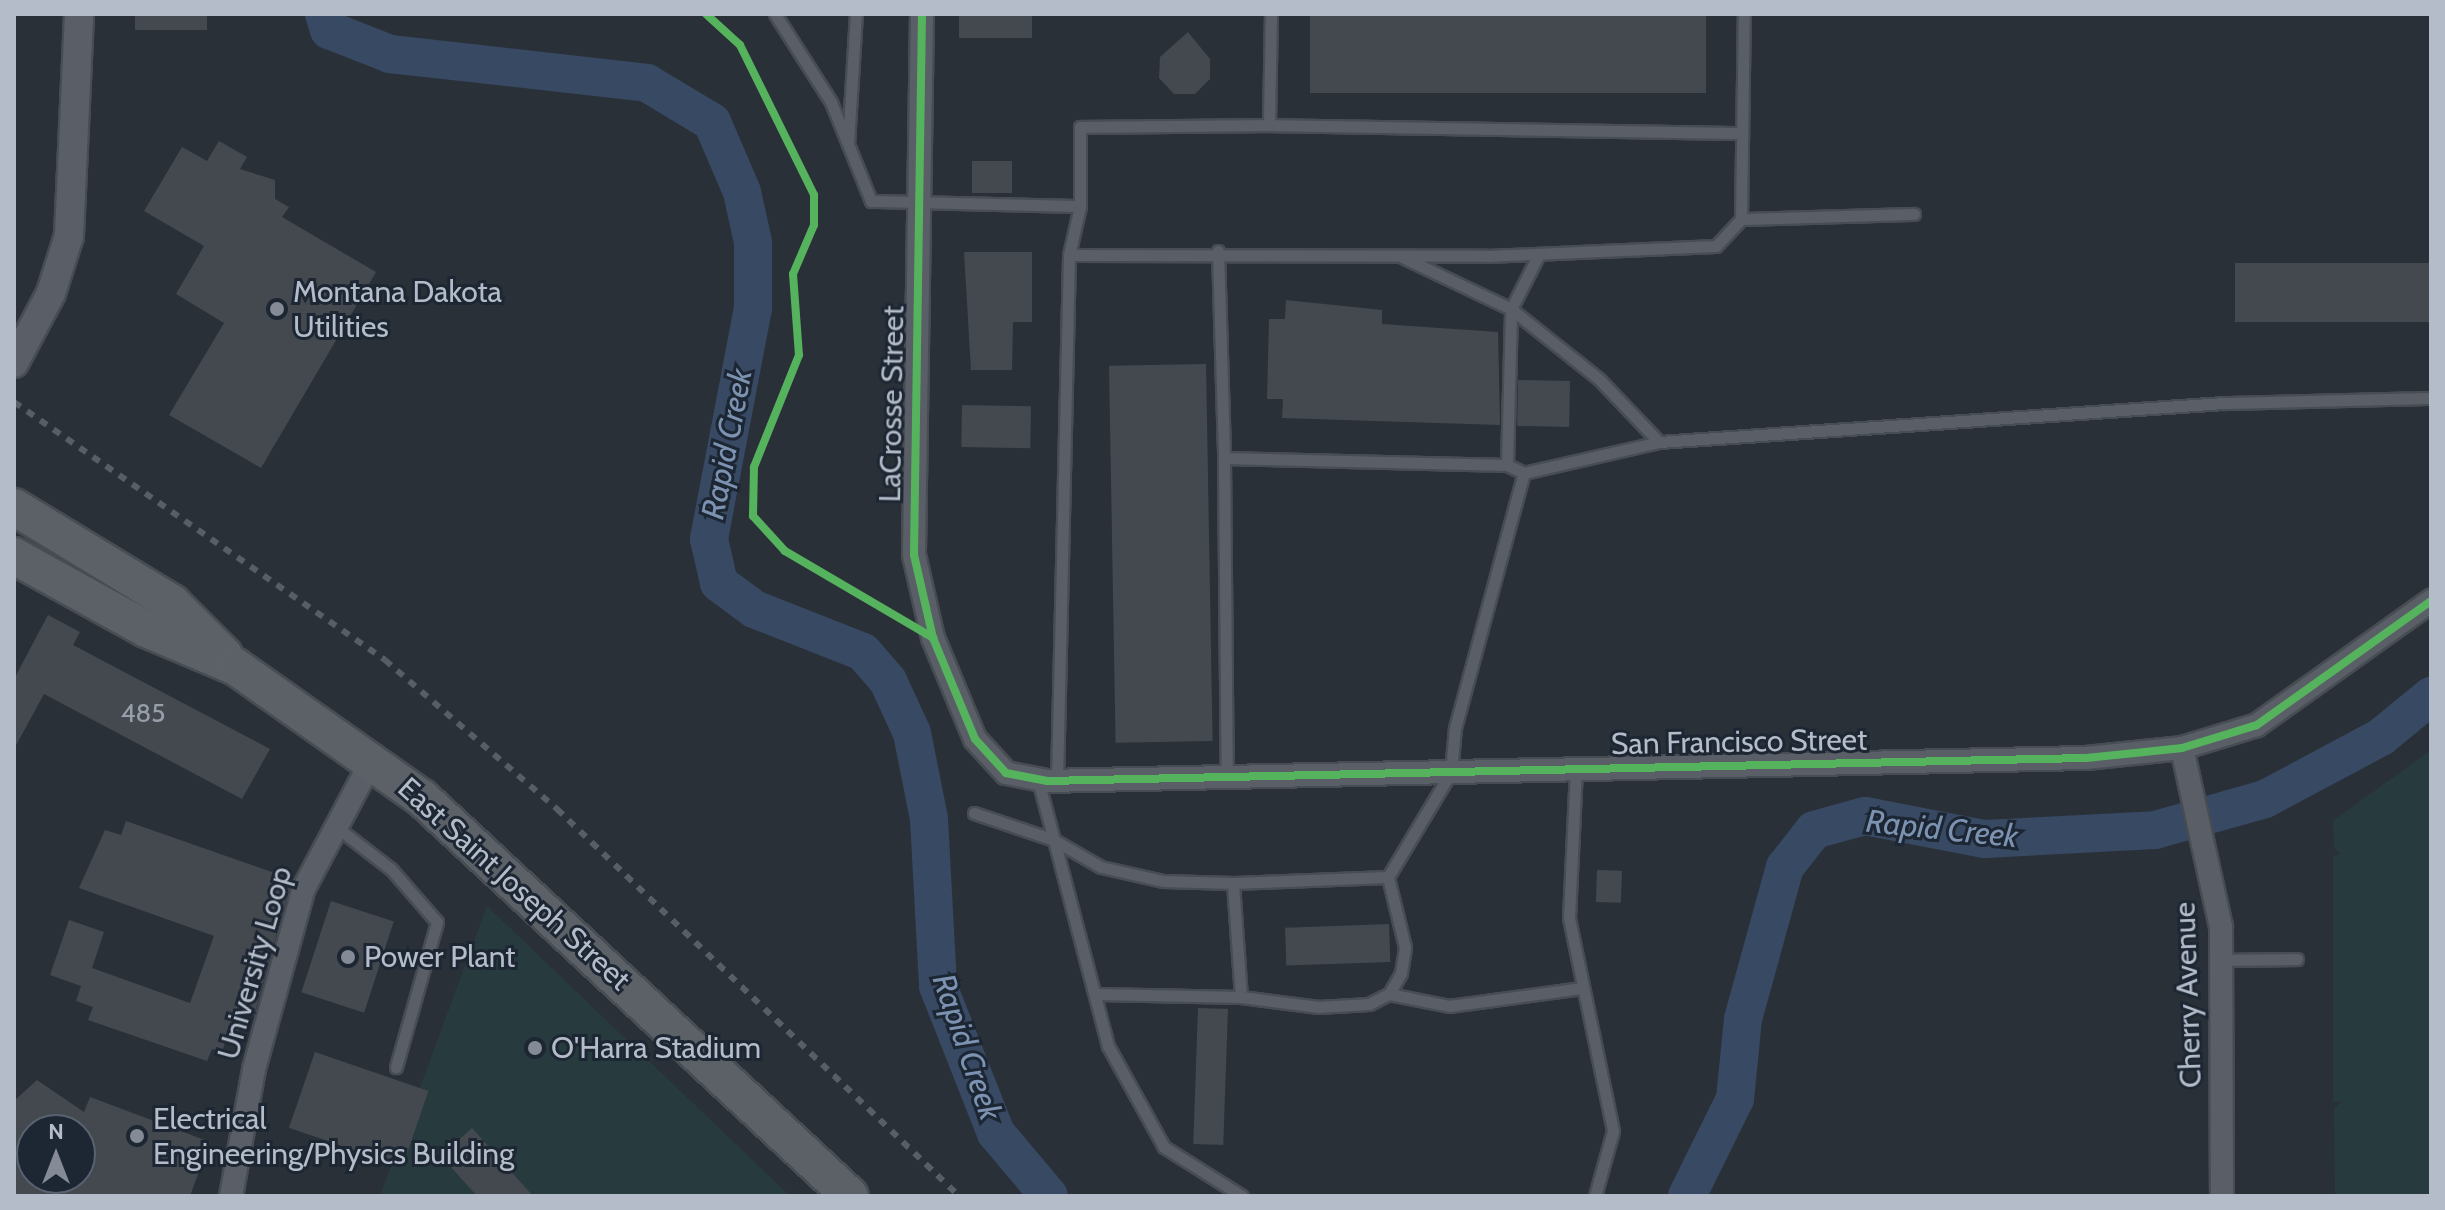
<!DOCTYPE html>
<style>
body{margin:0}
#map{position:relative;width:2445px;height:1210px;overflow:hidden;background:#2a3038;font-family:Cabin,sans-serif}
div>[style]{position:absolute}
.green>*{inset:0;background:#273a3e}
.river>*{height:38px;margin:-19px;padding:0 19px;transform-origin:19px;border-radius:19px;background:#384963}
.building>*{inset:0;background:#444950;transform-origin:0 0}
.roads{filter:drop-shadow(2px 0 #484c53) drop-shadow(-2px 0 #484c53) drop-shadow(0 2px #484c53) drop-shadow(0 -2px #484c53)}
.service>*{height:11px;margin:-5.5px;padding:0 5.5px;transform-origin:5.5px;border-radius:5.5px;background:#5a5e66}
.minor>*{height:22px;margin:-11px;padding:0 11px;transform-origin:11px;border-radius:11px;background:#5a5e66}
.tertiary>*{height:28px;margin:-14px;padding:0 14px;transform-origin:14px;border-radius:14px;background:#5a5e66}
.primary>*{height:36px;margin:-18px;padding:0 18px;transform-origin:18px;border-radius:18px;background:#5c6168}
.rail>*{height:6px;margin-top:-3px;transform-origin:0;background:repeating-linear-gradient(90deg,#595d64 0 8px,transparent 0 16px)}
.cycleway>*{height:8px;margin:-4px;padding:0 4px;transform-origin:4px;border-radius:4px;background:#56b35d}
.dots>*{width:22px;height:22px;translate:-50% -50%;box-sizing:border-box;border:4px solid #1d2633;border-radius:50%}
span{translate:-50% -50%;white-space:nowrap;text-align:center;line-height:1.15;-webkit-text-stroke:6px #1d2633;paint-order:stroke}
.number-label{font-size:26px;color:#989fab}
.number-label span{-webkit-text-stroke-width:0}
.poi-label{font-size:30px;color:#b4bcc9}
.left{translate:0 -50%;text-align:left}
.street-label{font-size:30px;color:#b4bcc9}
.water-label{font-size:32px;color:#7c92b1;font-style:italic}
.frame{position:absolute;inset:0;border:16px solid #b4bcc9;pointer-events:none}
.north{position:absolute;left:16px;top:1114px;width:80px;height:80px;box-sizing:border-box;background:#1d2633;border:2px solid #59626f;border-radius:50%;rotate:0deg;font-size:22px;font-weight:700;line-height:32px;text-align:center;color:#b4bcc9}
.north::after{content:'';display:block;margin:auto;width:28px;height:36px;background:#848b96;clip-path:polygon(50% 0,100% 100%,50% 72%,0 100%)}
</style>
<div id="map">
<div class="green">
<div style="clip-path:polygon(2431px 750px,2431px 1196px,2335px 1196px,2334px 1108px,2341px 1102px,2333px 1101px,2333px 856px,2341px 854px,2334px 848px,2333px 821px)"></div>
<div style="clip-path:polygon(487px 906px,790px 1196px,380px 1196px)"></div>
</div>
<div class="river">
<div style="left:324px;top:14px;width:17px;rotate:73deg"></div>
<div style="left:329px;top:30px;width:66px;rotate:21.5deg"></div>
<div style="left:390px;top:54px;width:259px;rotate:6.4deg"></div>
<div style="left:647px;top:83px;width:76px;rotate:31deg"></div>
<div style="left:712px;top:122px;width:76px;rotate:66.8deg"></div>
<div style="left:742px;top:192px;width:51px;rotate:77.6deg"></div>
<div style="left:753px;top:242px;width:66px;rotate:90deg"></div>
<div style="left:753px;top:308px;width:235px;rotate:100.8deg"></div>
<div style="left:709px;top:539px;width:45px;rotate:77.2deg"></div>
<div style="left:719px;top:583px;width:44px;rotate:36.6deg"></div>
<div style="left:754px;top:609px;width:117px;rotate:21.5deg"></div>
<div style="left:863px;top:652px;width:38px;rotate:49deg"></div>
<div style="left:888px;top:681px;width:57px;rotate:65.2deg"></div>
<div style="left:912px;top:733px;width:88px;rotate:78.8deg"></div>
<div style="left:929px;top:819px;width:167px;rotate:86.9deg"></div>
<div style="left:938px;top:986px;width:158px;rotate:68.5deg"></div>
<div style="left:996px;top:1133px;width:82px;rotate:49.9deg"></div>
<div style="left:1687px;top:1196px;width:108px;rotate:-63.7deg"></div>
<div style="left:1735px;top:1099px;width:80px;rotate:-84.3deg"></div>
<div style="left:1743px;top:1019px;width:158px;rotate:-74.6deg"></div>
<div style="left:1785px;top:867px;width:47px;rotate:-51.9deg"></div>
<div style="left:1814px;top:830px;width:53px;rotate:-15.4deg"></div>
<div style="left:1865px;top:816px;width:122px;rotate:10.9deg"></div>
<div style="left:1985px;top:839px;width:170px;rotate:-3deg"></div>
<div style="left:2155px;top:830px;width:114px;rotate:-15.7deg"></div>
<div style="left:2265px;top:799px;width:132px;rotate:-28.1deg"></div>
<div style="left:2381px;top:737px;width:65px;rotate:-39.4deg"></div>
</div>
<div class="building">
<div style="left:135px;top:14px;width:72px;height:16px"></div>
<div style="left:959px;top:14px;width:73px;height:24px"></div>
<div style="left:1310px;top:14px;width:396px;height:79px"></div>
<div style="clip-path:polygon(1188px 32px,1210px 59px,1210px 79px,1195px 94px,1174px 94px,1159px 78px,1160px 57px)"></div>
<div style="clip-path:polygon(219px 141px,247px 157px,240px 169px,275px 180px,275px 199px,289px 207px,282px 217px,376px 272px,261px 468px,169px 415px,224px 323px,176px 294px,204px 246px,144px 211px,182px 147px,207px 161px)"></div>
<div style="left:972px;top:161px;width:40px;height:32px"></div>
<div style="clip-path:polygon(964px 252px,1032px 252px,1032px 322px,1013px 322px,1012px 370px,971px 370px)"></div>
<div style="left:2235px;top:263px;width:196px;height:59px"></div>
<div style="clip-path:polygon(1286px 300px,1382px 310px,1382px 324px,1498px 332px,1500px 425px,1282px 418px,1283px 399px,1267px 399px,1269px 319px,1285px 319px)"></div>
<div style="left:1206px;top:364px;width:377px;height:97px;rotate:89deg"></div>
<div style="left:1518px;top:380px;width:52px;height:46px;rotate:1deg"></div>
<div style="left:962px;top:405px;width:69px;height:42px;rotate:1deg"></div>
<div style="clip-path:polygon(48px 615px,80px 632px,73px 645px,270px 749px,242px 799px,44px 694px,14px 749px,14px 679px)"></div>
<div style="clip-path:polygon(126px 821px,292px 879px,254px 1016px,245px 1013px,237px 1034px,229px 1031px,222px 1052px,212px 1049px,207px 1061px,88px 1020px,93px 1007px,76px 1001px,81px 986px,50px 975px,69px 920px,104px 932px,92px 968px,190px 1003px,214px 936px,79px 888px,105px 830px,121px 835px)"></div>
<div style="left:1597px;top:870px;width:25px;height:32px;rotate:2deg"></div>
<div style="left:331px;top:901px;width:66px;height:96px;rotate:18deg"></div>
<div style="left:1389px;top:924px;width:38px;height:104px;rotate:88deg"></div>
<div style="left:1198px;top:1008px;width:30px;height:136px;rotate:2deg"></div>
<div style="left:315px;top:1052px;width:120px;height:80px;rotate:19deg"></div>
<div style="clip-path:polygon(evenodd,37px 1080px,84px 1112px,90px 1097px,210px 1142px,190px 1196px,14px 1196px,14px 1101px,37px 1080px,32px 1130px,80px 1130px,80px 1178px,32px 1178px,32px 1130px)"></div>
<div style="clip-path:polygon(472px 1128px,533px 1196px,477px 1196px,441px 1156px)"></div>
</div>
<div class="roads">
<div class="service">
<div style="left:775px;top:14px;width:104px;rotate:57.5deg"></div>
<div style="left:831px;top:102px;width:107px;rotate:68deg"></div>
<div style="left:871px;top:201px;width:209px;rotate:1.4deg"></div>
<div style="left:1269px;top:125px;width:473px;rotate:1deg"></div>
<div style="left:848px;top:144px;width:130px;rotate:-86.5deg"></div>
<div style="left:1741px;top:219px;width:173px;rotate:-1.7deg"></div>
<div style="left:1218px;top:251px;width:207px;rotate:88.3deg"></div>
<div style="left:1224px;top:458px;width:283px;rotate:1.4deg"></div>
<div style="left:1507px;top:465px;width:19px;rotate:25deg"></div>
<div style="left:1069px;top:255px;width:418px;rotate:0.1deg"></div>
<div style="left:1487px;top:256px;width:229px;rotate:-2.5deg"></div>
<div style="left:1716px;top:246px;width:37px;rotate:-47deg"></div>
<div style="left:1741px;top:219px;width:205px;rotate:-89.2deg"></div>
<div style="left:1400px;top:256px;width:123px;rotate:25.5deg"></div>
<div style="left:1511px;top:309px;width:112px;rotate:38.5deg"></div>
<div style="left:1599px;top:379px;width:87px;rotate:46.4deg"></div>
<div style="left:1224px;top:458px;width:319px;rotate:89.5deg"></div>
<div style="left:1507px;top:465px;width:156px;rotate:-88.5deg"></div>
<div style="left:1511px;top:309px;width:62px;rotate:-63deg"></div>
<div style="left:1576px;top:769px;width:149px;rotate:92.7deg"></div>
<div style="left:1569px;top:918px;width:217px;rotate:78.3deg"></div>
<div style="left:1613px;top:1131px;width:67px;rotate:105.5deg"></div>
<div style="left:1038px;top:780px;width:62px;rotate:75.1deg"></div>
<div style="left:1054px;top:840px;width:54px;rotate:29.9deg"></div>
<div style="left:1101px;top:867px;width:64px;rotate:12.7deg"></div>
<div style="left:1163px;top:881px;width:70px;rotate:1.6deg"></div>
<div style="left:1233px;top:883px;width:114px;rotate:86deg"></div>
<div style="left:1241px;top:997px;width:78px;rotate:7.4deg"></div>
<div style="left:1318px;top:1007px;width:51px;rotate:-3.4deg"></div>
<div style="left:1369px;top:1004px;width:22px;rotate:-27deg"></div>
<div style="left:1389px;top:994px;width:24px;rotate:-60deg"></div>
<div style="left:1401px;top:973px;width:26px;rotate:-81deg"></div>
<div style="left:1405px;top:947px;width:72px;rotate:-103.7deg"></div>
<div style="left:1388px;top:877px;width:122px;rotate:-59deg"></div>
<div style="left:1451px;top:772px;width:44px;rotate:-84.8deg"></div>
<div style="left:1455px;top:728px;width:264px;rotate:-74.9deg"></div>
<div style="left:1524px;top:473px;width:139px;rotate:-12.9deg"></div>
<div style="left:1659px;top:442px;width:566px;rotate:-3.95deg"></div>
<div style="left:2224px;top:403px;width:207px;rotate:-1.4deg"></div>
<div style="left:1057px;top:781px;width:526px;rotate:-88.69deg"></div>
<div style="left:1069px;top:255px;width:50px;rotate:-77.3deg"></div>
<div style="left:1080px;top:206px;width:79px;rotate:-90deg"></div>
<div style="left:1080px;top:127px;width:189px;rotate:-0.6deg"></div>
<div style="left:1269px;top:125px;width:111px;rotate:-89deg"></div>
<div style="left:974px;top:813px;width:84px;rotate:18.6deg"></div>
<div style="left:1054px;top:840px;width:213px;rotate:75.3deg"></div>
<div style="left:1108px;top:1046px;width:115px;rotate:61deg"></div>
<div style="left:1164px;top:1147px;width:92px;rotate:32.1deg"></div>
<div style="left:334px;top:825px;width:72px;rotate:37.7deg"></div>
<div style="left:391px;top:869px;width:70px;rotate:49deg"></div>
<div style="left:437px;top:922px;width:151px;rotate:105.8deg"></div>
<div style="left:1233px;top:883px;width:155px;rotate:-2.2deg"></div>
<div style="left:2223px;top:960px;width:74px;rotate:-0.8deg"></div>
<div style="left:1097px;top:994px;width:144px;rotate:1.2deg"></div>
<div style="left:1389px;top:994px;width:61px;rotate:11.3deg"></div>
<div style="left:1449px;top:1006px;width:134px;rotate:-7.7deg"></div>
</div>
<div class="minor">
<div style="left:922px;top:14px;width:541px;rotate:90.85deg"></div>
<div style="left:914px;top:555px;width:85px;rotate:77.1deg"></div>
<div style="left:933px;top:638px;width:109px;rotate:67.4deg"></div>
<div style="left:975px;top:739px;width:46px;rotate:47.6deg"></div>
<div style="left:1006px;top:773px;width:42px;rotate:11deg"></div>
<div style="left:1047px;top:781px;width:1039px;rotate:-1.27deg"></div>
<div style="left:2086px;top:758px;width:97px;rotate:-5.9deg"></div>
<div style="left:2182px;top:748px;width:78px;rotate:-17deg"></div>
<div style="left:2257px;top:725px;width:214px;rotate:-35.5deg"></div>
<div style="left:2182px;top:748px;width:183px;rotate:77.7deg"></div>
<div style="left:2221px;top:927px;width:269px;rotate:89.8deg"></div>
<div style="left:231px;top:1196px;width:129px;rotate:-79.7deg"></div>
<div style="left:254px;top:1069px;width:188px;rotate:-74.6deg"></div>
<div style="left:304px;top:888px;width:145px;rotate:-62deg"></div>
</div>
<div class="tertiary">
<div style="left:14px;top:363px;width:79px;rotate:-62.1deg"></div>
<div style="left:51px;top:293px;width:60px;rotate:-72.5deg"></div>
<div style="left:69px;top:236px;width:222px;rotate:-87.4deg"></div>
</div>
<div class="primary">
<div style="left:14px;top:507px;width:185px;rotate:31.3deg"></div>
<div style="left:172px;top:603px;width:74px;rotate:45deg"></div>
<div style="left:14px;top:556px;width:151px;rotate:28.9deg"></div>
<div style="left:146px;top:629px;width:98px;rotate:22.9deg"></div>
<div style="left:236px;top:667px;width:228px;rotate:35.2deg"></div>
<div style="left:422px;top:798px;width:584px;rotate:42.92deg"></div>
</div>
</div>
<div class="rail">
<div style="left:14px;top:402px;width:452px;rotate:34.8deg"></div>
<div style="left:385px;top:660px;width:228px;rotate:40.9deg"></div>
<div style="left:557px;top:809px;width:558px;rotate:43.91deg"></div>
</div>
<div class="cycleway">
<div style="left:706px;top:14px;width:46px;rotate:42.4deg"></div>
<div style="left:740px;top:45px;width:167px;rotate:63.7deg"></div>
<div style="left:814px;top:195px;width:30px;rotate:90deg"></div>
<div style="left:814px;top:225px;width:53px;rotate:113.2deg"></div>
<div style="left:793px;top:274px;width:81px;rotate:85.8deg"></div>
<div style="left:799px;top:355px;width:121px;rotate:111.9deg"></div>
<div style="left:754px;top:467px;width:49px;rotate:91.2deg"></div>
<div style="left:753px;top:516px;width:47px;rotate:47.6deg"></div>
<div style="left:785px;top:551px;width:172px;rotate:30.4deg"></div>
<div style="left:922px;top:14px;width:541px;rotate:90.85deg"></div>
<div style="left:914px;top:555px;width:85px;rotate:77.1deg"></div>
<div style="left:933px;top:638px;width:109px;rotate:67.4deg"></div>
<div style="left:975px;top:739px;width:46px;rotate:47.6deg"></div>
<div style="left:1006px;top:773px;width:42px;rotate:11deg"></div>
<div style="left:1047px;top:781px;width:1039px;rotate:-1.27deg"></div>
<div style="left:2086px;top:758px;width:97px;rotate:-5.9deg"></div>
<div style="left:2182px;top:748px;width:78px;rotate:-17deg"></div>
<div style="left:2257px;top:725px;width:214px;rotate:-35.5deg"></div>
</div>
<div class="dots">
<div style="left:277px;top:309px;background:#848b96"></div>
<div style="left:348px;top:957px;background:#848b96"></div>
<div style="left:535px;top:1048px;background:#848b96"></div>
<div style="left:137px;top:1136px;background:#848b96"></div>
</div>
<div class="number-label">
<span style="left:143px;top:714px">485</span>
</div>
<div class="poi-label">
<span class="left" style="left:293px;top:309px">Montana Dakota<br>Utilities</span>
<span class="left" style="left:364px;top:957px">Power Plant</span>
<span class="left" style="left:551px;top:1048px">O'Harra Stadium</span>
<span class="left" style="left:153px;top:1136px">Electrical<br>Engineering/Physics Building</span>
</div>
<div class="street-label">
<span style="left:892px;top:404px;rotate:-89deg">LaCrosse Street</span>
<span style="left:1739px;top:742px;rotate:-1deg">San Francisco Street</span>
<span style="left:514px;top:884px;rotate:42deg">East Saint Joseph Street</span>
<span style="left:255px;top:963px;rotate:-74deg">University Loop</span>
<span style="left:2188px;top:995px;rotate:-92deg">Cherry Avenue</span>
</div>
<div class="water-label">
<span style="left:727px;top:444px;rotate:-79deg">Rapid Creek</span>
<span style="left:1942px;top:829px;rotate:6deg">Rapid Creek</span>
<span style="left:967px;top:1047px;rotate:71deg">Rapid Creek</span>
</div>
<div class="frame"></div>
<div class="north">N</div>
</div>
